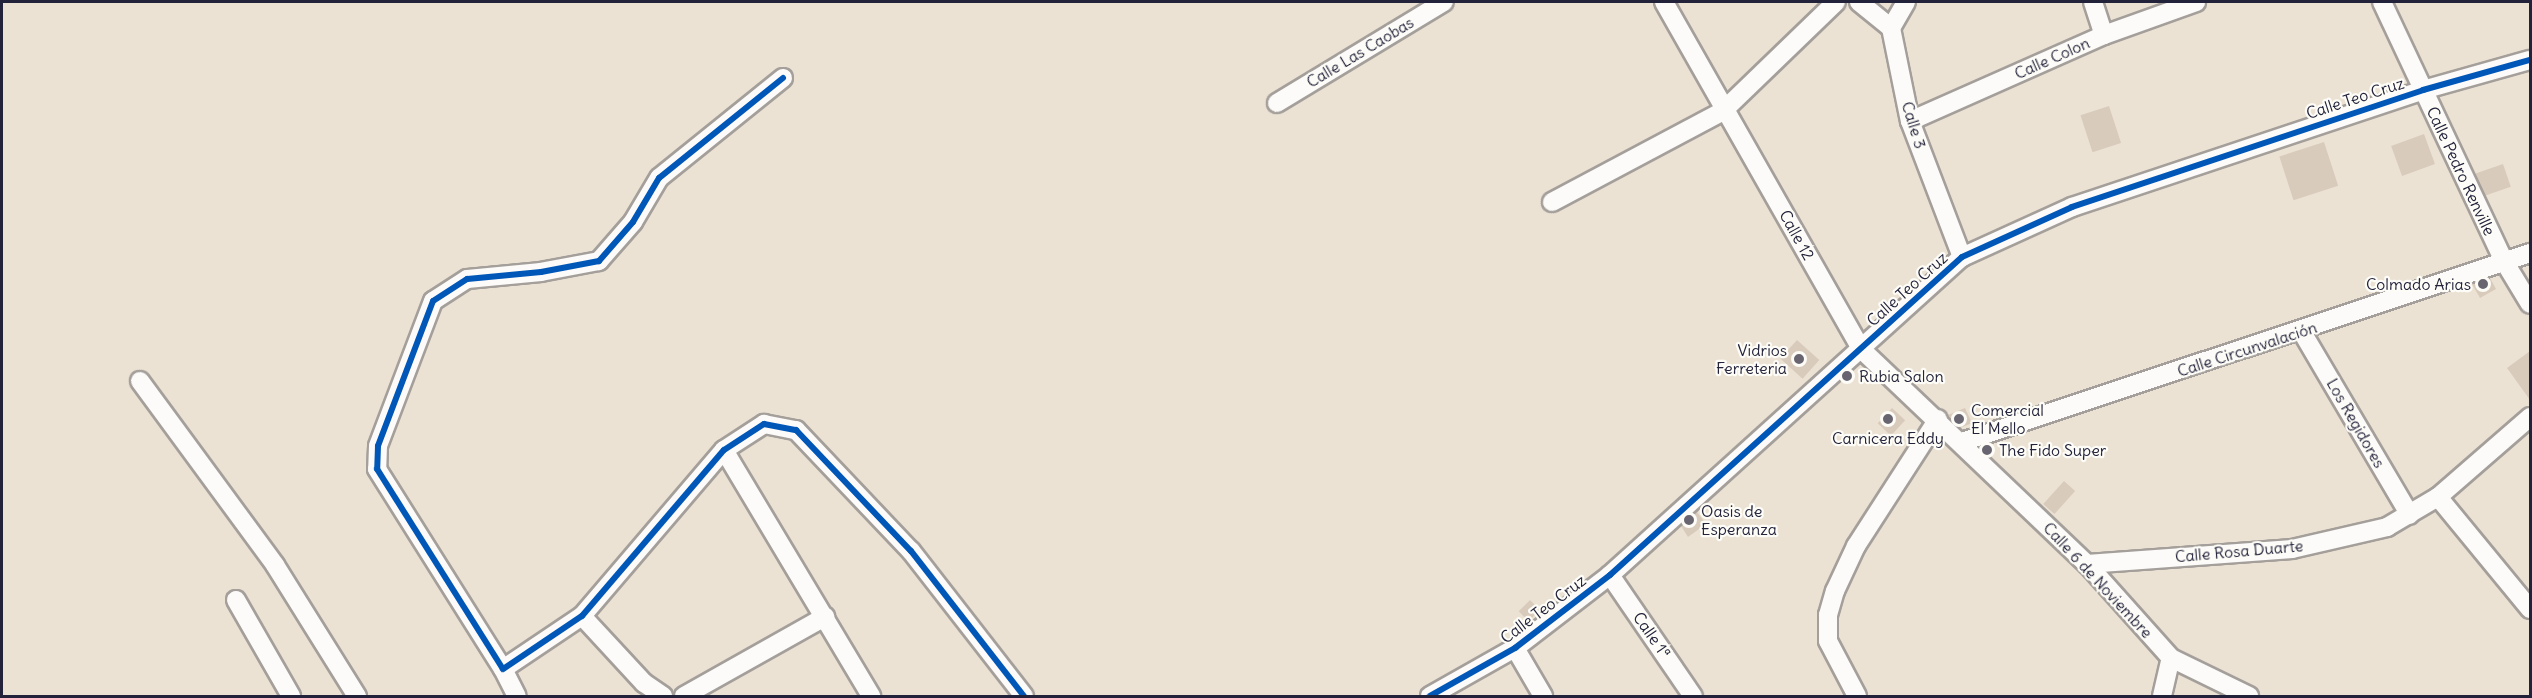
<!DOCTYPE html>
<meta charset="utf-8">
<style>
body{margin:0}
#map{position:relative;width:2532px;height:698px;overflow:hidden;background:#ebe2d4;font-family:Delius,sans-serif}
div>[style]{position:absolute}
.building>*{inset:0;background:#d9cbbc;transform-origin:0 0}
.roads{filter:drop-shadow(2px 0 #a49f9a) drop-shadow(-2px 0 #a49f9a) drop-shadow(0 2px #a49f9a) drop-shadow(0 -2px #a49f9a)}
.street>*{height:18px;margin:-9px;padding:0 9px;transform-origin:9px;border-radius:9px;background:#fcfbf9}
.cycleway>*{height:6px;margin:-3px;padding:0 3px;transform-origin:3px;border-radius:3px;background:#0057b8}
.dots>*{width:16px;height:16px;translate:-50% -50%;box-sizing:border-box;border:3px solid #fdfcf7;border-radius:50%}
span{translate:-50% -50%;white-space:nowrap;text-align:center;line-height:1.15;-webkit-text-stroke:4.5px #fdfcf7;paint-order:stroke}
.street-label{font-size:16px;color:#22223b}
.poi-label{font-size:16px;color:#22223b}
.right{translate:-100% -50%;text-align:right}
.left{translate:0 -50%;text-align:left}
.frame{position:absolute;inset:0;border:3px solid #22223b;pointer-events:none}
</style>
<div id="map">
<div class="building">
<div style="left:2109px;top:106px;width:39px;height:30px;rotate:72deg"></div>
<div style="left:2424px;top:134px;width:32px;height:35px;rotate:70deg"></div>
<div style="left:2324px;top:142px;width:46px;height:47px;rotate:72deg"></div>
<div style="left:2503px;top:164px;width:24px;height:29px;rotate:71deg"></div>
<div style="clip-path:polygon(2490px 278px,2496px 289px,2480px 298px,2472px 284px)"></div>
<div style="left:1797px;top:340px;width:30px;height:25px;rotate:42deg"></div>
<div style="clip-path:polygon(2530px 351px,2530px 400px,2507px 368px)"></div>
<div style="left:1892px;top:408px;width:18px;height:21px;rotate:43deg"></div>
<div style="clip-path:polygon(1965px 408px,1972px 423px,1960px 428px,1948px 415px)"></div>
<div style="left:2064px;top:481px;width:15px;height:31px;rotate:42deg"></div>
<div style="clip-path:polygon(1697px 512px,1706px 524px,1688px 537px,1681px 526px)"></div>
<div style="left:1530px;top:600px;width:14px;height:16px;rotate:45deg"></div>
</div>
<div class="roads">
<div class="street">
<div style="left:1664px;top:2px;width:399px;rotate:60.4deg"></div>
<div style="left:1861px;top:349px;width:312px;rotate:43.6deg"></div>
<div style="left:2087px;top:564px;width:126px;rotate:48.2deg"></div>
<div style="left:2171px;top:658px;width:87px;rotate:26deg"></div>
<div style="left:1859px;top:2px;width:41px;rotate:39.1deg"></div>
<div style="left:1891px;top:28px;width:95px;rotate:78.5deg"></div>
<div style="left:1910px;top:121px;width:146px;rotate:69.1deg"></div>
<div style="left:2093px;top:2px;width:35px;rotate:72deg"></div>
<div style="left:2382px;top:2px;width:286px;rotate:64.8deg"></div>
<div style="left:2504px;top:261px;width:50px;rotate:58.8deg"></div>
<div style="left:1891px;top:28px;width:30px;rotate:-60deg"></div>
<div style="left:783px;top:78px;width:159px;rotate:141.1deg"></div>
<div style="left:659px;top:178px;width:51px;rotate:120.6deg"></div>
<div style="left:633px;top:222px;width:52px;rotate:131.1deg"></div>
<div style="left:599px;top:261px;width:59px;rotate:169.3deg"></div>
<div style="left:541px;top:272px;width:74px;rotate:174.6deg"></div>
<div style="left:467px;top:279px;width:40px;rotate:147.1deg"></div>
<div style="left:433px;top:301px;width:155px;rotate:110.8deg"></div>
<div style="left:378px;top:446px;width:23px;rotate:92deg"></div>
<div style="left:377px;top:469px;width:236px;rotate:57.8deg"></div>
<div style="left:503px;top:669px;width:95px;rotate:-33.9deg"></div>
<div style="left:582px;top:616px;width:218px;rotate:-49.5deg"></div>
<div style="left:724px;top:450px;width:48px;rotate:-33deg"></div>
<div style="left:764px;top:424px;width:33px;rotate:11deg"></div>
<div style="left:796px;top:430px;width:167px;rotate:46.5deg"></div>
<div style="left:911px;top:551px;width:184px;rotate:52.1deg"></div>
<div style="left:1277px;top:103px;width:195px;rotate:-31.2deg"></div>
<div style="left:1910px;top:121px;width:212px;rotate:-23.9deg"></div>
<div style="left:2104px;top:35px;width:98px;rotate:-19.7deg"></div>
<div style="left:1552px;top:202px;width:194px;rotate:-28deg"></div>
<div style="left:1723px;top:111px;width:157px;rotate:-44deg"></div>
<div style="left:2302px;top:332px;width:212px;rotate:59.5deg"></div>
<div style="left:140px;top:381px;width:228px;rotate:53.7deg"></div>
<div style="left:275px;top:565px;width:155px;rotate:58deg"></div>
<div style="left:1962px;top:442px;width:599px;rotate:-18.4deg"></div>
<div style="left:724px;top:450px;width:287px;rotate:59.1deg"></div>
<div style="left:2438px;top:497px;width:145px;rotate:50.6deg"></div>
<div style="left:2087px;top:564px;width:206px;rotate:-4.2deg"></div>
<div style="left:2292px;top:549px;width:98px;rotate:-13deg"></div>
<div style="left:2387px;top:527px;width:59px;rotate:-30.5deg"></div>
<div style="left:2438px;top:497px;width:122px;rotate:-41deg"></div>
<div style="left:1610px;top:575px;width:147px;rotate:55.6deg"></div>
<div style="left:236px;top:600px;width:111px;rotate:60.2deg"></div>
<div style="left:582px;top:616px;width:91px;rotate:47.2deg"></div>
<div style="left:644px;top:683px;width:23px;rotate:34deg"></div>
<div style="left:1515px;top:648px;width:56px;rotate:59.7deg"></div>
<div style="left:503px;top:669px;width:30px;rotate:63deg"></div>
<div style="left:684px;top:696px;width:162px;rotate:-29.3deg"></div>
<div style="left:1430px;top:696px;width:98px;rotate:-29.5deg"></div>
<div style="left:1515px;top:648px;width:120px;rotate:-37.5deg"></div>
<div style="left:1610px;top:575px;width:474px;rotate:-42.1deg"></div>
<div style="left:1962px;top:257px;width:121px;rotate:-24.4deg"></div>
<div style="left:2072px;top:207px;width:370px;rotate:-18.4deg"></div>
<div style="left:2423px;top:90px;width:111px;rotate:-15.7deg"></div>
<div style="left:1857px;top:696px;width:62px;rotate:-117.8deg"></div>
<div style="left:1828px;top:641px;width:26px;rotate:-90deg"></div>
<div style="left:1828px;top:615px;width:25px;rotate:-74deg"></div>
<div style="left:1835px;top:591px;width:50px;rotate:-65deg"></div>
<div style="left:1856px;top:546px;width:151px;rotate:-57.2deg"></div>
<div style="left:2162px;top:696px;width:39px;rotate:-77deg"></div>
</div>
</div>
<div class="cycleway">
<div style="left:783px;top:78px;width:159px;rotate:141.1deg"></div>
<div style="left:659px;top:178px;width:51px;rotate:120.6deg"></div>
<div style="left:633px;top:222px;width:52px;rotate:131.1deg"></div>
<div style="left:599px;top:261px;width:59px;rotate:169.3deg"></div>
<div style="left:541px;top:272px;width:74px;rotate:174.6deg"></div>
<div style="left:467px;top:279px;width:40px;rotate:147.1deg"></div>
<div style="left:433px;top:301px;width:155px;rotate:110.8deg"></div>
<div style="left:378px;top:446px;width:23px;rotate:92deg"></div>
<div style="left:377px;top:469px;width:236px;rotate:57.8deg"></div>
<div style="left:503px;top:669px;width:95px;rotate:-33.9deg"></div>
<div style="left:582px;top:616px;width:218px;rotate:-49.5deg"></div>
<div style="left:724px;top:450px;width:48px;rotate:-33deg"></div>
<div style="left:764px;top:424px;width:33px;rotate:11deg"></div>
<div style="left:796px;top:430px;width:167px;rotate:46.5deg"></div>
<div style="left:911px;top:551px;width:184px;rotate:52.1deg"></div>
<div style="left:1430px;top:696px;width:98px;rotate:-29.5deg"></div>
<div style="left:1515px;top:648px;width:120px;rotate:-37.5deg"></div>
<div style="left:1610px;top:575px;width:474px;rotate:-42.1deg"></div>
<div style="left:1962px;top:257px;width:121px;rotate:-24.4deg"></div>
<div style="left:2072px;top:207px;width:370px;rotate:-18.4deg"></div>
<div style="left:2423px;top:90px;width:111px;rotate:-15.7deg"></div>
</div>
<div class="dots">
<div style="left:2483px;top:284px;background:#686571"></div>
<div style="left:1799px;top:359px;background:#686571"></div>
<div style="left:1847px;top:376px;background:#686571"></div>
<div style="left:1888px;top:419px;background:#686571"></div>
<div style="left:1959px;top:419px;background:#686571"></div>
<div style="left:1987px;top:450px;background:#686571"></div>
<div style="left:1689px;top:520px;background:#686571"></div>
</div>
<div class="street-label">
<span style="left:1360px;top:52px;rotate:-31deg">Calle Las Caobas</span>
<span style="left:2052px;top:58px;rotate:-24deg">Calle Colon</span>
<span style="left:2355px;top:98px;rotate:-18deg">Calle Teo Cruz</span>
<span style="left:1914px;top:125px;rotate:73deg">Calle 3</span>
<span style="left:2461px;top:171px;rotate:65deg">Calle Pedro Renville</span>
<span style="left:1797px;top:235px;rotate:61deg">Calle 12</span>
<span style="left:1907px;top:289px;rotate:-42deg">Calle Teo Cruz</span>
<span style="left:2247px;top:349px;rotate:-18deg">Calle Circunvalación</span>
<span style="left:2356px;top:423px;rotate:60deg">Los Regidores</span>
<span style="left:2239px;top:551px;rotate:-5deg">Calle Rosa Duarte</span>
<span style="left:2098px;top:580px;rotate:47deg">Calle 6 de Noviembre</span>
<span style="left:1543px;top:609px;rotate:-37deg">Calle Teo Cruz</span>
<span style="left:1652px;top:635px;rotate:55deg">Calle 1ª</span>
</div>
<div class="poi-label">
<span class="right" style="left:2471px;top:284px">Colmado Arias</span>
<span class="right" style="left:1787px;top:359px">Vidrios<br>Ferreteria</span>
<span class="left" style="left:1859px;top:376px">Rubia Salon</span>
<span class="left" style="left:1971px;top:419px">Comercial<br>El Mello</span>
<span style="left:1888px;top:438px">Carnicera Eddy</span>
<span class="left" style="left:1999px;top:450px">The Fido Super</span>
<span class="left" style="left:1701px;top:520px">Oasis de<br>Esperanza</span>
</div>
<div class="frame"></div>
</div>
